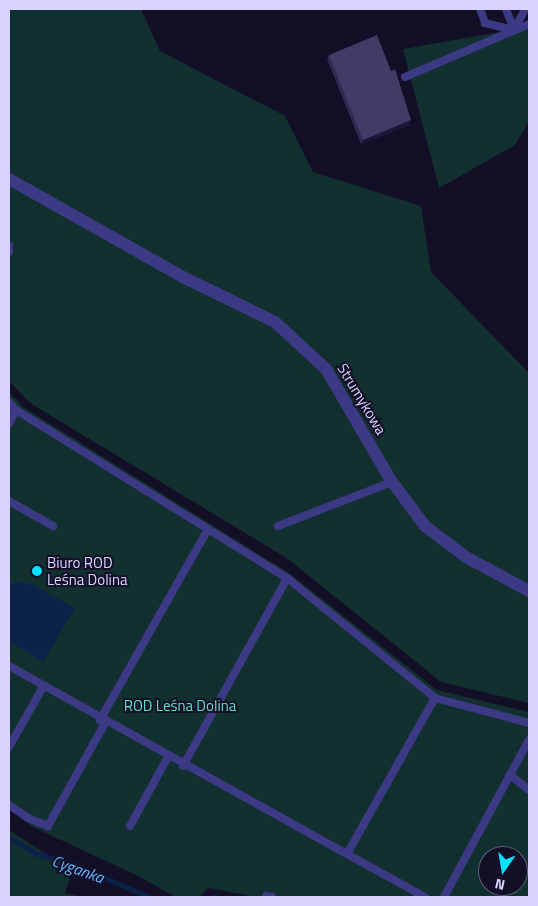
<!DOCTYPE html>
<meta charset="utf-8">
<style>
body{margin:0}
#map{position:relative;width:538px;height:906px;overflow:hidden;background:#130f26;font-family:"Titillium Web",sans-serif}
div>[style]{position:absolute}
.green>*{inset:0;background:#12302f}
.water>*{inset:0;background:#0c2248}
.stream>*{height:5px;margin:-2.5px;padding:0 2.5px;transform-origin:2.5px;border-radius:2.5px;background:#0c2248}
.lane>*{height:8px;margin:-4px;padding:0 4px;transform-origin:4px;border-radius:4px;background:#3d3a85}
.street>*{height:12px;margin:-6px;padding:0 6px;transform-origin:6px;border-radius:6px;background:#3d3a85}
.wall>*{inset:0;background:#312854}
.shaded-wall>*{inset:0;background:#1d163a}
.building>*{inset:0;background:#433a66}
.dots>*{width:14px;height:14px;translate:-50% -50%;box-sizing:border-box;border:2px solid #130f26;border-radius:50%}
span{translate:-50% -50%;white-space:nowrap;text-align:center;line-height:1.15;-webkit-text-stroke:4px #130f26;paint-order:stroke}
.street-label{font-size:15px;color:#d9d4ff}
.poi-label{font-size:15px;color:#d9d4ff}
.left{translate:0 -50%;text-align:left}
.park-label{font-size:15px;color:#5fe0c0}
.water-label{font-size:16px;color:#62b6ff;font-style:italic}
.frame{position:absolute;inset:0;border:10px solid #d9d4ff;pointer-events:none}
.north{position:absolute;left:478px;top:846px;width:50px;height:50px;box-sizing:border-box;background:#130f26;border:1px solid #625e7d;border-radius:50%;rotate:193deg;font-size:14px;font-weight:700;line-height:20px;text-align:center;color:#d9d4ff}
.north::after{content:'';display:block;margin:auto;width:18px;height:22px;background:#00e5ff;clip-path:polygon(50% 0,100% 100%,50% 72%,0 100%)}
</style>
<div id="map">
<div class="green">
<div style="clip-path:polygon(9px 9px,141px 9px,160px 51px,285px 116px,313px 172px,421px 206px,431px 272px,529px 373px,529px 703px,441px 682px,288px 559px,30px 403px,9px 381px)"></div>
<div style="clip-path:polygon(529px 27px,529px 121px,515px 145px,439px 188px,403px 49px)"></div>
<div style="clip-path:polygon(evenodd,9px 392px,23px 407px,289px 573px,437px 690px,529px 712px,529px 897px,258px 897px,208px 888px,199px 897px,175px 897px,140px 877px,31px 826px,9px 809px,9px 392px,488px 856px,518px 856px,518px 886px,488px 886px,488px 856px)"></div>
<div style="clip-path:polygon(9px 830px,72px 871px,65px 893px,81px 897px,9px 897px)"></div>
</div>
<div class="water">
<div style="clip-path:polygon(18px 581px,33px 585px,75px 608px,43px 662px,9px 641px,9px 585px)"></div>
</div>
<div class="stream">
<div style="left:9px;top:838px;width:32px;rotate:30deg"></div>
<div style="left:37px;top:854px;width:41px;rotate:15.8deg"></div>
<div style="left:76px;top:865px;width:80px;rotate:23.7deg"></div>
<div style="left:212px;top:897px;width:4px"></div>
</div>
<div class="lane">
<div style="left:480px;top:9px;width:15px;rotate:70deg"></div>
<div style="left:485px;top:23px;width:30px;rotate:14deg"></div>
<div style="left:506px;top:9px;width:22px;rotate:69deg"></div>
<div style="left:514px;top:30px;width:24px;rotate:-62deg"></div>
<div style="left:405px;top:77px;width:135px;rotate:-23.1deg"></div>
<div style="left:9px;top:246px;width:6px;rotate:90deg"></div>
<div style="left:9px;top:402px;width:11px;rotate:49deg"></div>
<div style="left:16px;top:410px;width:16px;rotate:117deg"></div>
<div style="left:16px;top:410px;width:319px;rotate:31.8deg"></div>
<div style="left:9px;top:501px;width:51px;rotate:29.6deg"></div>
<div style="left:278px;top:526px;width:122px;rotate:-21.1deg"></div>
<div style="left:9px;top:666px;width:387px;rotate:29.1deg"></div>
<div style="left:347px;top:854px;width:179px;rotate:-60.6deg"></div>
<div style="left:435px;top:698px;width:97px;rotate:14.9deg"></div>
<div style="left:100px;top:720px;width:219px;rotate:-60.5deg"></div>
<div style="left:9px;top:747px;width:69px;rotate:-60.5deg"></div>
<div style="left:183px;top:766px;width:215px;rotate:-61deg"></div>
<div style="left:287px;top:578px;width:191px;rotate:39deg"></div>
<div style="left:510px;top:775px;width:24px;rotate:38deg"></div>
<div style="left:9px;top:805px;width:23px;rotate:34deg"></div>
<div style="left:28px;top:818px;width:22px;rotate:22deg"></div>
<div style="left:48px;top:826px;width:118px;rotate:-61deg"></div>
<div style="left:130px;top:826px;width:79px;rotate:-61.2deg"></div>
<div style="left:347px;top:854px;width:89px;rotate:28.9deg"></div>
<div style="left:266px;top:896px;width:6px;rotate:9deg"></div>
<div style="left:444px;top:897px;width:179px;rotate:-61.6deg"></div>
</div>
<div class="street">
<div style="left:9px;top:179px;width:200px;rotate:29.4deg"></div>
<div style="left:183px;top:277px;width:102px;rotate:26.1deg"></div>
<div style="left:275px;top:322px;width:69px;rotate:42.7deg"></div>
<div style="left:326px;top:369px;width:127px;rotate:59.8deg"></div>
<div style="left:390px;top:479px;width:59px;rotate:53.3deg"></div>
<div style="left:425px;top:526px;width:51px;rotate:37.1deg"></div>
<div style="left:466px;top:557px;width:72px;rotate:28.4deg"></div>
</div>
<div class="wall">
<div style="clip-path:polygon(329px 55px,410px 125px,361px 144px,327px 59px)"></div>
</div>
<div class="shaded-wall">
<div style="clip-path:polygon(411px 120px,410px 125px,361px 144px,363px 140px)"></div>
</div>
<div class="building">
<div style="clip-path:polygon(377px 35px,391px 71px,395px 69px,411px 120px,363px 140px,329px 55px)"></div>
</div>
<div class="dots">
<div style="left:37px;top:571px;background:#00e5ff"></div>
</div>
<div class="street-label">
<span style="left:362px;top:399px;rotate:59deg">Strumykowa</span>
</div>
<div class="poi-label">
<span class="left" style="left:47px;top:571px">Biuro ROD<br>Leśna Dolina</span>
</div>
<div class="park-label">
<span style="left:180px;top:706px">ROD Leśna Dolina</span>
</div>
<div class="water-label">
<span style="left:78px;top:869px;rotate:20deg">Cyganka</span>
</div>
<div class="frame"></div>
<div class="north">N</div>
</div>
